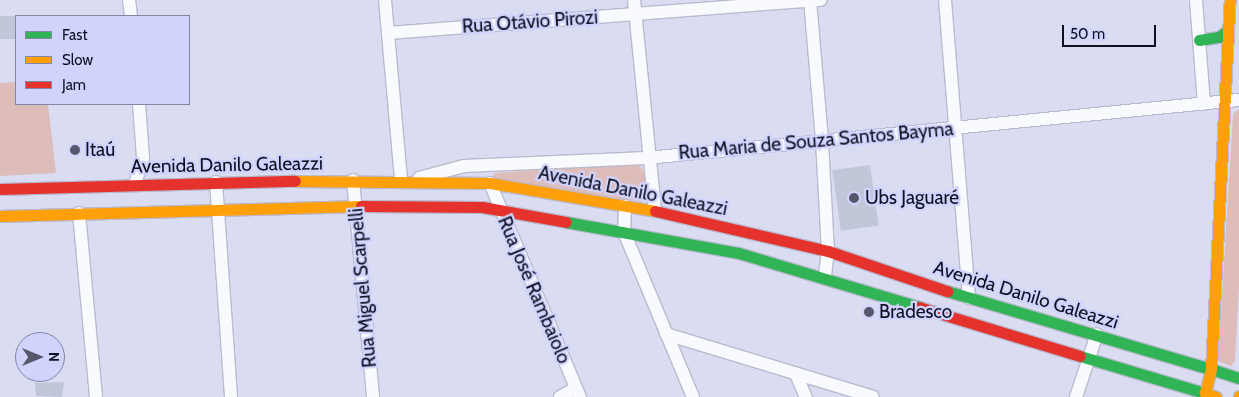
<!DOCTYPE html>
<meta charset="utf-8">
<style>
body{margin:0}
#map{position:relative;width:1239px;height:397px;overflow:hidden;background:#dadcf2;font-family:Cabin,sans-serif}
div>[style]{position:absolute}
.green>*{inset:0;background:#debcb9}
.building>*{inset:0;background:#c1c6d9;transform-origin:0 0}
.roads{filter:drop-shadow(1px 0 #b9bace) drop-shadow(-1px 0 #b9bace) drop-shadow(0 1px #b9bace) drop-shadow(0 -1px #b9bace)}
.street>*{height:12px;margin:-6px;padding:0 6px;transform-origin:6px;border-radius:6px;background:#f9fafd}
.fast>*{height:11px;margin:-5.5px;padding:0 5.5px;transform-origin:5.5px;border-radius:5.5px;background:#30b455}
.slow>*{height:11px;margin:-5.5px;padding:0 5.5px;transform-origin:5.5px;border-radius:5.5px;background:#ff9f0a}
.jam>*{height:11px;margin:-5.5px;padding:0 5.5px;transform-origin:5.5px;border-radius:5.5px;background:#e5322d}
.dots>*{width:14px;height:14px;translate:-50% -50%;box-sizing:border-box;border:2px solid #d0d4fd;border-radius:50%}
span{translate:-50% -50%;white-space:nowrap;text-align:center;line-height:1.15;-webkit-text-stroke:4.5px #d0d4fd;paint-order:stroke}
.street-label{font-size:19px;color:#0f1021}
.poi-label{font-size:19px;color:#0f1021}
.left{translate:0 -50%;text-align:left}
.legend{position:absolute;left:15px;top:15px;width:175px;height:90px;box-sizing:border-box;background:#d0d4fd;border:1px solid #8386a5;margin:0;padding:6px 9px;list-style:none;font-size:15px;color:#0f1021}
.legend li{display:flex;align-items:center;gap:10px;height:25px}
.legend b{width:25px;border:1px solid #8386a5}
.north{position:absolute;left:15px;top:332px;width:50px;height:50px;box-sizing:border-box;background:#d0d4fd;border:1px solid #8386a5;border-radius:50%;rotate:90deg;font-size:14px;font-weight:700;line-height:20px;text-align:center;color:#0f1021}
.north::after{content:'';display:block;margin:auto;width:18px;height:22px;background:#56576a;clip-path:polygon(50% 0,100% 100%,50% 72%,0 100%)}
.scale{position:absolute;left:1062px;top:25px;width:94px;height:22px;box-sizing:border-box;border:2px solid #0f1021;border-top:0;padding-left:6px;font-size:15px;line-height:18px;white-space:nowrap;color:#0f1021;-webkit-text-stroke:4px #d0d4fd;paint-order:stroke}
</style>
<div id="map">
<div class="green">
<div style="clip-path:polygon(16px 82px,16px 104px,48px 104px,56px 173px,0 176px,0 83px)"></div>
<div style="clip-path:polygon(1239px 109px,1239px 285px,1235px 361px,1231px 366px,1218px 361px,1233px 114px)"></div>
<div style="clip-path:polygon(638px 163px,644px 172px,649px 198px,642px 202px,492px 178px,495px 173px)"></div>
</div>
<div class="building">
<div style="left:16px;top:16px;width:23px;height:16px;rotate:90deg"></div>
<div style="left:870px;top:165px;width:61px;height:38px;rotate:82deg"></div>
<div style="clip-path:polygon(64px 382px,62px 397px,36px 396px,35px 383px)"></div>
</div>
<div class="roads">
<div class="street">
<div style="left:129px;top:0;width:16px;rotate:83deg"></div>
<div style="left:385px;top:0;width:182px;rotate:84.9deg"></div>
<div style="left:634px;top:0;width:212px;rotate:84.3deg"></div>
<div style="left:810px;top:0;width:142px;rotate:85.1deg"></div>
<div style="left:822px;top:141px;width:110px;rotate:86.9deg"></div>
<div style="left:828px;top:251px;width:26px;rotate:97deg"></div>
<div style="left:945px;top:0;width:299px;rotate:85.4deg"></div>
<div style="left:1196px;top:0;width:104px;rotate:85.6deg"></div>
<div style="left:388px;top:33px;width:434px;rotate:-4.4deg"></div>
<div style="left:419px;top:178px;width:47px;rotate:-14.9deg"></div>
<div style="left:464px;top:166px;width:183px;rotate:-2.5deg"></div>
<div style="left:647px;top:158px;width:595px;rotate:-5.6deg"></div>
<div style="left:353px;top:180px;width:218px;rotate:84.7deg"></div>
<div style="left:216px;top:182px;width:216px;rotate:86deg"></div>
<div style="left:490px;top:183px;width:232px;rotate:67.2deg"></div>
<div style="left:135px;top:184px;width:28px;rotate:-73deg"></div>
<div style="left:143px;top:157px;width:53px;rotate:-94.3deg"></div>
<div style="left:625px;top:206px;width:26px;rotate:92deg"></div>
<div style="left:624px;top:232px;width:179px;rotate:67.3deg"></div>
<div style="left:79px;top:213px;width:185px;rotate:84.7deg"></div>
<div style="left:666px;top:334px;width:216px;rotate:16.9deg"></div>
<div style="left:796px;top:374px;width:25px;rotate:67deg"></div>
<div style="left:560px;top:397px;width:18px;rotate:-29deg"></div>
<div style="left:1076px;top:397px;width:66px;rotate:-71.6deg"></div>
</div>
<div class="fast">
<div style="left:1199px;top:40px;width:20px;rotate:-9deg"></div>
<div style="left:1219px;top:37px;width:11px;rotate:-38deg"></div>
<div style="left:566px;top:222px;width:176px;rotate:10.2deg"></div>
<div style="left:739px;top:253px;width:188px;rotate:16.7deg"></div>
<div style="left:947px;top:291px;width:275px;rotate:16.5deg"></div>
<div style="left:1080px;top:356px;width:130px;rotate:16.5deg"></div>
<div style="left:1211px;top:369px;width:29px;rotate:18deg"></div>
</div>
<div class="slow">
<div style="left:295px;top:181px;width:195px;rotate:0.6deg"></div>
<div style="left:490px;top:183px;width:167px;rotate:9.6deg"></div>
<div style="left:0;top:216px;width:361px;rotate:-1.6deg"></div>
<div style="left:1239px;top:396px;width:1px;rotate:90deg"></div>
<div style="left:1216px;top:397px;width:12px;rotate:-160deg"></div>
<div style="left:1205px;top:393px;width:25px;rotate:-76deg"></div>
<div style="left:1211px;top:369px;width:369px;rotate:-87.1deg"></div>
</div>
<div class="jam">
<div style="left:0;top:189px;width:295px;rotate:-1.6deg"></div>
<div style="left:361px;top:206px;width:121px;rotate:0.5deg"></div>
<div style="left:482px;top:207px;width:85px;rotate:10.1deg"></div>
<div style="left:655px;top:211px;width:178px;rotate:13deg"></div>
<div style="left:828px;top:251px;width:126px;rotate:18.6deg"></div>
<div style="left:919px;top:307px;width:168px;rotate:16.9deg"></div>
</div>
</div>
<div class="dots">
<div style="left:75px;top:150px;background:#56576a"></div>
<div style="left:854px;top:198px;background:#56576a"></div>
<div style="left:869px;top:312px;background:#56576a"></div>
</div>
<div class="street-label">
<span style="left:530px;top:22px;rotate:-4deg">Rua Otávio Pirozi</span>
<span style="left:816px;top:141px;rotate:-5deg">Rua Maria de Souza Santos Bayma</span>
<span style="left:227px;top:165px;rotate:-1deg">Avenida Danilo Galeazzi</span>
<span style="left:633px;top:191px;rotate:11deg">Avenida Danilo Galeazzi</span>
<span style="left:363px;top:288px;rotate:-95deg">Rua Miguel Scarpelli</span>
<span style="left:534px;top:290px;rotate:67deg">Rua José Rambaiolo</span>
<span style="left:1026px;top:295px;rotate:17deg">Avenida Danilo Galeazzi</span>
</div>
<div class="poi-label">
<span class="left" style="left:85px;top:150px">Itaú</span>
<span class="left" style="left:865px;top:198px">Ubs Jaguaré</span>
<span class="left" style="left:879px;top:312px">Bradesco</span>
</div>
<ul class="legend">
<li><b style="height:6px;background:#30b455"></b>Fast</li>
<li><b style="height:6px;background:#ff9f0a"></b>Slow</li>
<li><b style="height:6px;background:#e5322d"></b>Jam</li>
</ul>
<div class="north">N</div>
<div class="scale">50 m</div>
</div>
